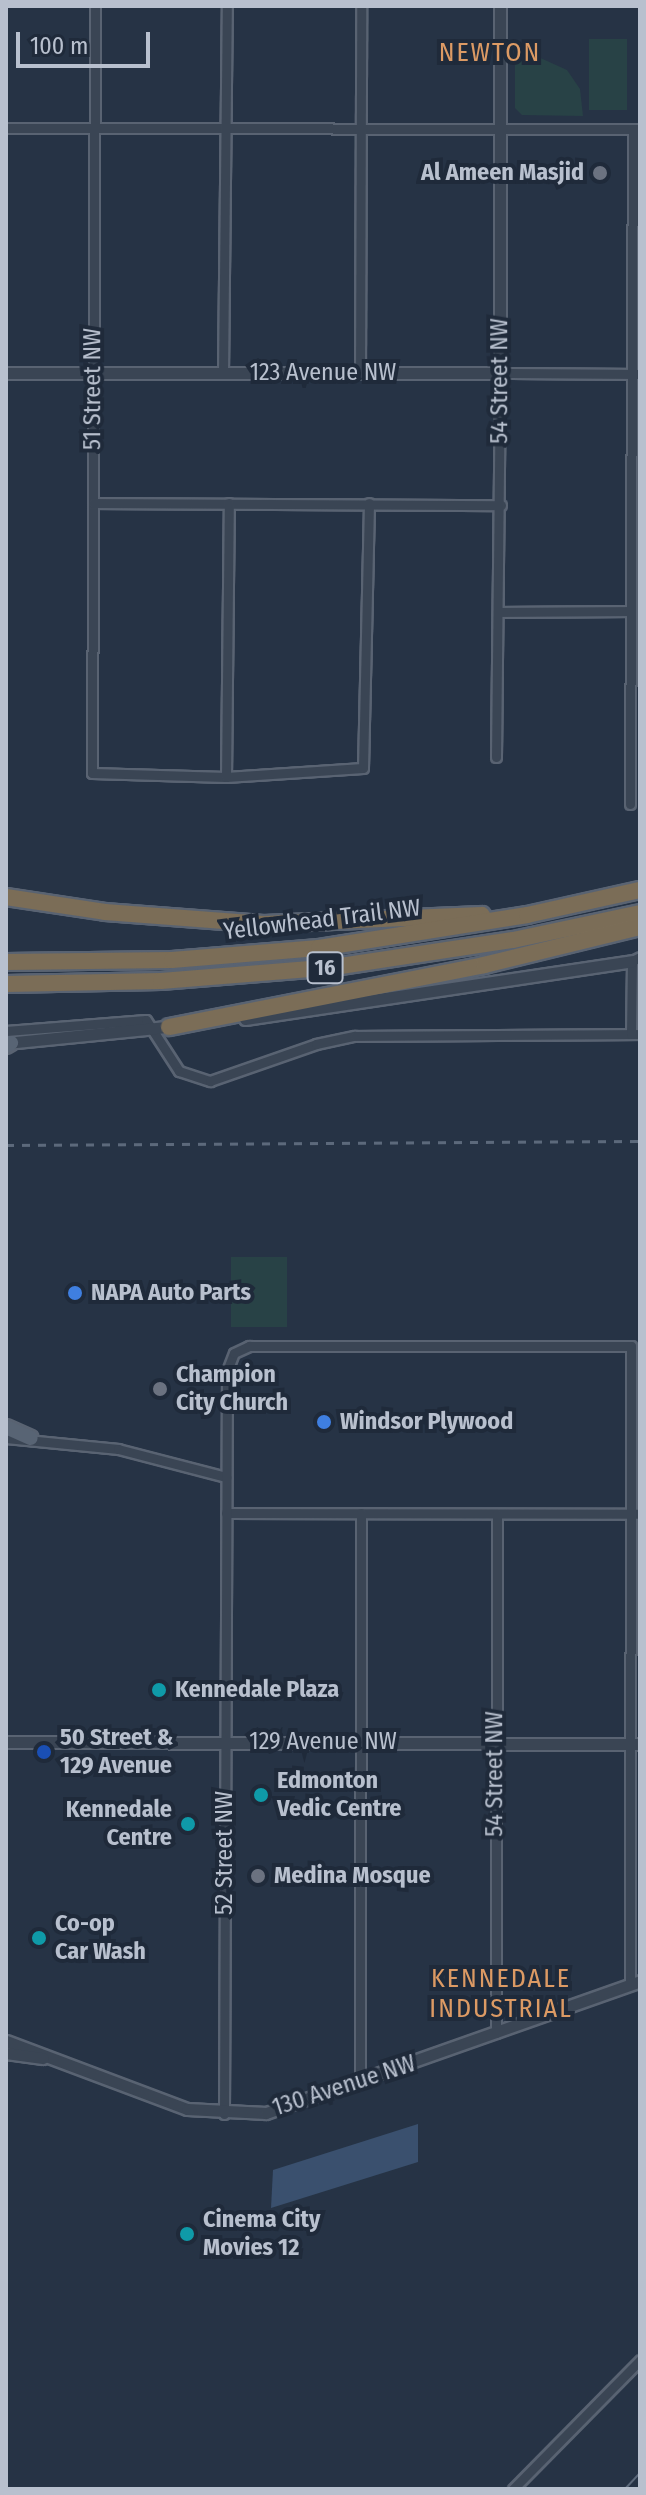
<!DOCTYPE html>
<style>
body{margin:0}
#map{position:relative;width:646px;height:2495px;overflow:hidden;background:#263345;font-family:"Fira Sans Condensed",sans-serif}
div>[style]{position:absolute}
.green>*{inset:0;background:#284246;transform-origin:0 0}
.water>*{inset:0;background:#3a506e}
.roads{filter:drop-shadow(2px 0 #596372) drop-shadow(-2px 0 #596372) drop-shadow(0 2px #596372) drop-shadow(0 -2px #596372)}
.minor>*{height:9px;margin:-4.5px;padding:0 4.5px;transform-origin:4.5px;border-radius:4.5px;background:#3a4554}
.tertiary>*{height:11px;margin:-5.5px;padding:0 5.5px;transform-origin:5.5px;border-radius:5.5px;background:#3a4554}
.primary>*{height:14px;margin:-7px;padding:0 7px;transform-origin:7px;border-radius:7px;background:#586474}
.motorway>*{height:16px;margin:-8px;padding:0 8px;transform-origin:8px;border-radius:8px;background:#7b6d57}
.tram>*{height:2px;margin:-1px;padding:0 1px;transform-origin:1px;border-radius:1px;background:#5c697b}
.rail>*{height:3px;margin-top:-1.5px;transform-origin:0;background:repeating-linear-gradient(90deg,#5c697b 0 8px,transparent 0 16px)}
.dots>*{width:22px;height:22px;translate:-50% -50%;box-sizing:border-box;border:4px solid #1f2a3a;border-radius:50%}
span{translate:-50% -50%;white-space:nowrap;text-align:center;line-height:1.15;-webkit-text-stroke:8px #1f2a3a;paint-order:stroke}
.shield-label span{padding:2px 6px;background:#1f2a3a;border:2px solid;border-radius:6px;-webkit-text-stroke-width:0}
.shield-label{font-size:22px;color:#b8c0ce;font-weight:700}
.poi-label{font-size:24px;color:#b8c0ce;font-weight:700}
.right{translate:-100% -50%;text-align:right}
.left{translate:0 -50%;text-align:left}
.street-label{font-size:24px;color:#b8c0ce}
.neighbourhood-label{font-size:26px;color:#dc9a64;letter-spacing:2px}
.frame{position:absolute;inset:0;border:8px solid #b8c0ce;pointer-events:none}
.scale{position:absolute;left:16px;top:32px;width:134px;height:36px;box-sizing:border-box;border:4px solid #b8c0ce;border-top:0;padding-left:10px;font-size:24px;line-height:28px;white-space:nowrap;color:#b8c0ce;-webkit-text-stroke:6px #1f2a3a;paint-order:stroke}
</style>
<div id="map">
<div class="green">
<div style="left:589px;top:39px;width:38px;height:71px"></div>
<div style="clip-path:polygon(536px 56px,567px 70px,580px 89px,583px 116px,522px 115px,515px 108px,515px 57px)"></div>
<div style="left:231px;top:1257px;width:56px;height:70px"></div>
</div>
<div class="water">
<div style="clip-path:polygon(418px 2124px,418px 2162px,271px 2208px,273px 2170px)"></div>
</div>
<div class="roads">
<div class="minor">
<div style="left:95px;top:6px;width:767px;rotate:90.22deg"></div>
<div style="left:92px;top:773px;width:134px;rotate:1.7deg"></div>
<div style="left:226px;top:777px;width:137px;rotate:-3.8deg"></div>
<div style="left:363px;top:768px;width:265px;rotate:-88.7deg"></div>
<div style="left:6px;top:128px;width:634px;rotate:0.09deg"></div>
<div style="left:223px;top:373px;width:367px;rotate:-89.4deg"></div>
<div style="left:360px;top:373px;width:367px;rotate:-89.8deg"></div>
<div style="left:93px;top:503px;width:408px;rotate:0.3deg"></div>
<div style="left:499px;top:612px;width:132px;rotate:-0.4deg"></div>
<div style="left:496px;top:757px;width:384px;rotate:-89.4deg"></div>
<div style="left:500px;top:373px;width:140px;rotate:0.4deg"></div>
<div style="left:226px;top:777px;width:274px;rotate:-89.4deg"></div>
<div style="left:630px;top:804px;width:675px;rotate:-89.75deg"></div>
<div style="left:6px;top:1031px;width:140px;rotate:-4.5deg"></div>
<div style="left:146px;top:1020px;width:61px;rotate:57.1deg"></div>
<div style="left:179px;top:1071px;width:33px;rotate:18deg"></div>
<div style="left:210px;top:1081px;width:112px;rotate:-19.2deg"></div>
<div style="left:316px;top:1044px;width:40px;rotate:-12deg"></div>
<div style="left:355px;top:1036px;width:285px;rotate:-0.4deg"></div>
<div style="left:631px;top:1034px;width:73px;rotate:-89.2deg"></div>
<div style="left:632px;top:961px;width:9px;rotate:-27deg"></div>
<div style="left:6px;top:1438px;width:113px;rotate:5.6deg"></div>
<div style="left:118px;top:1449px;width:112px;rotate:14.5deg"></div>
<div style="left:226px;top:1513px;width:414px;rotate:0.1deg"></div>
<div style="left:496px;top:2033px;width:519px;rotate:-89.89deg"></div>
<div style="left:360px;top:2082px;width:569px;rotate:-89.9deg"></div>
<div style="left:224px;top:2114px;width:743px;rotate:-89.77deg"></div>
<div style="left:227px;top:1371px;width:19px;rotate:-69deg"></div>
<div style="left:234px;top:1353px;width:17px;rotate:-25deg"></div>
<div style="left:249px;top:1346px;width:382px"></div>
<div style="left:631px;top:1346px;width:638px;rotate:90.09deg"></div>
<div style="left:513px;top:2489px;width:181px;rotate:-45.4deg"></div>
</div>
<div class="tertiary">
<div style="left:6px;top:373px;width:494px"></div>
<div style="left:500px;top:373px;width:367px;rotate:-90deg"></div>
<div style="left:245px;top:1019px;width:391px;rotate:-8.5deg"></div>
<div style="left:6px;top:1043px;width:171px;rotate:-5.7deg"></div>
<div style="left:6px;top:1742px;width:634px;rotate:0.18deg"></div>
<div style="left:6px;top:2041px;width:193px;rotate:20.6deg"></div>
<div style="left:187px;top:2109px;width:79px;rotate:2.9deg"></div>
<div style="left:266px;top:2113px;width:397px;rotate:-19.4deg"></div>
<div style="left:6px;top:2053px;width:37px;rotate:8deg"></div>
</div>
<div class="primary">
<div style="left:6px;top:1046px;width:6px;rotate:-31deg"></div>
<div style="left:6px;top:1427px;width:27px;rotate:24deg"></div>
</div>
<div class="motorway">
<div style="left:6px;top:897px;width:100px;rotate:8.6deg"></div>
<div style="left:105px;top:912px;width:159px;rotate:4.3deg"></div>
<div style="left:264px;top:924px;width:218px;rotate:-2.4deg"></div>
<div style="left:6px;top:962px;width:166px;rotate:-0.7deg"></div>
<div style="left:172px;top:960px;width:147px;rotate:-4.7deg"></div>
<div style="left:319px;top:948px;width:211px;rotate:-9deg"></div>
<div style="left:527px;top:915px;width:116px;rotate:-12.5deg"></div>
<div style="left:6px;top:984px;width:155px;rotate:-1.1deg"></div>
<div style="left:161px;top:981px;width:174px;rotate:-4.6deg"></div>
<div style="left:334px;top:967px;width:181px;rotate:-8.6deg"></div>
<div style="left:513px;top:940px;width:130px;rotate:-12deg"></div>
<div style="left:169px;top:1027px;width:321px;rotate:-11.1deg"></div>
<div style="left:484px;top:965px;width:161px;rotate:-13.7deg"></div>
</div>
</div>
<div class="tram">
<div style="left:625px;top:2489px;width:22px;rotate:-47deg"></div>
</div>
<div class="rail">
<div style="left:6px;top:1145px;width:634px;rotate:-0.36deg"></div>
</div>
<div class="dots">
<div style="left:600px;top:173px;background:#6b7280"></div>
<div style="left:75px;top:1293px;background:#3f7fe0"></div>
<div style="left:160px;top:1389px;background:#6b7280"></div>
<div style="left:324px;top:1422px;background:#3f7fe0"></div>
<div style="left:159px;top:1690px;background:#0f9aa8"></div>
<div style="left:44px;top:1752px;background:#1a4fb4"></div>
<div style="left:261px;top:1795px;background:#0f9aa8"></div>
<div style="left:188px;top:1824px;background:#0f9aa8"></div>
<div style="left:258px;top:1876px;background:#6b7280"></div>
<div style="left:39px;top:1938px;background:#0f9aa8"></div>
<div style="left:187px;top:2234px;background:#0f9aa8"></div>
</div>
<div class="shield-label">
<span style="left:325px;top:968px">16</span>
</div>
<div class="poi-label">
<span class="right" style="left:584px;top:173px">Al Ameen Masjid</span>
<span class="left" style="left:91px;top:1293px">NAPA Auto Parts</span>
<span class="left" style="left:176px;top:1389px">Champion<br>City Church</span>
<span class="left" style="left:340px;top:1422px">Windsor Plywood</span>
<span class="left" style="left:175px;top:1690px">Kennedale Plaza</span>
<span class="left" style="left:60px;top:1752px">50 Street &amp;<br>129 Avenue</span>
<span class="left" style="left:277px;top:1795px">Edmonton<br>Vedic Centre</span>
<span class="right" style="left:172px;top:1824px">Kennedale<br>Centre</span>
<span class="left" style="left:274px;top:1876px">Medina Mosque</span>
<span class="left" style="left:55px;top:1938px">Co-op<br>Car Wash</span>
<span class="left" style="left:203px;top:2234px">Cinema City<br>Movies 12</span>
</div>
<div class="street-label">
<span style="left:323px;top:373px">123 Avenue NW</span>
<span style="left:500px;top:381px;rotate:-90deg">54 Street NW</span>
<span style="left:93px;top:389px;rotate:-90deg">51 Street NW</span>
<span style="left:322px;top:920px;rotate:-7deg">Yellowhead Trail NW</span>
<span style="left:323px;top:1742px">129 Avenue NW</span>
<span style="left:495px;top:1774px;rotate:-90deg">54 Street NW</span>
<span style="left:225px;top:1853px;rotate:-90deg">52 Street NW</span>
<span style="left:344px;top:2086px;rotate:-18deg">130 Avenue NW</span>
</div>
<div class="neighbourhood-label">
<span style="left:490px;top:53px">NEWTON</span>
<span style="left:501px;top:1994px">KENNEDALE<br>INDUSTRIAL</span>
</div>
<div class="frame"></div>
<div class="scale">100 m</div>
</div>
